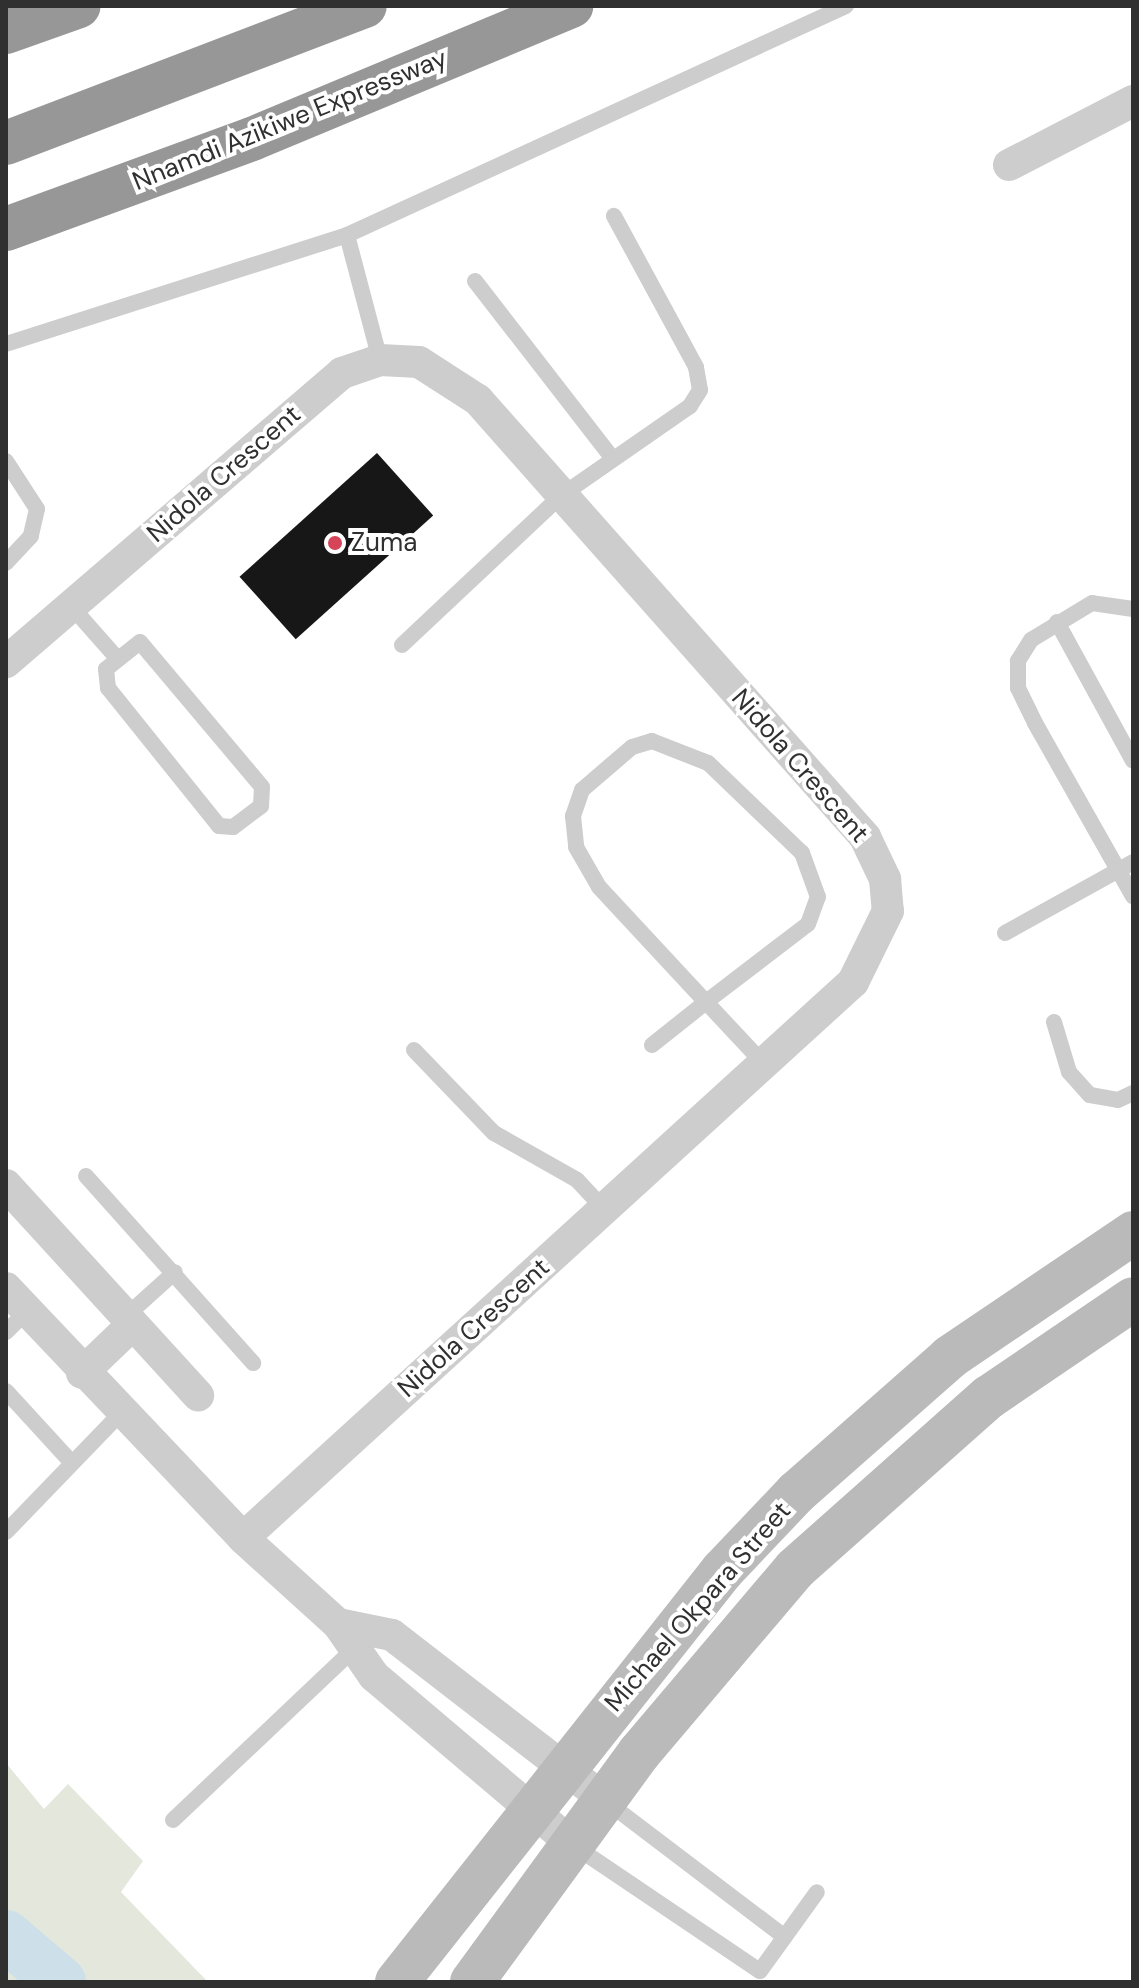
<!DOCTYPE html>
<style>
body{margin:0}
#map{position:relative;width:1139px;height:1988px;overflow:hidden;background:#fff;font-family:"DM Sans",sans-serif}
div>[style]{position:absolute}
.green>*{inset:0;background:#e4e8dc}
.river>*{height:52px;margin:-26px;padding:0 26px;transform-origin:26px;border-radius:26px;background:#cde0e9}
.building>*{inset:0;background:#171717;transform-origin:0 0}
.lane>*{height:16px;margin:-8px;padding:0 8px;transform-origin:8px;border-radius:8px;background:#cdcdcd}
.street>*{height:32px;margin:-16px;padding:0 16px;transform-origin:16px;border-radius:16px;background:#cdcdcd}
.secondary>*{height:44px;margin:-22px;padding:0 22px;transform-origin:22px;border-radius:22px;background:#bababa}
.highway>*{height:44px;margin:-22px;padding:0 22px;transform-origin:22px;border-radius:22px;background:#979797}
.dots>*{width:22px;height:22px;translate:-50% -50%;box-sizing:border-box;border:4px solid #fff;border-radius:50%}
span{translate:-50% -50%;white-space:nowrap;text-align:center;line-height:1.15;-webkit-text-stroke:8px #fff;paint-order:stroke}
.street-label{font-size:26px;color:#303030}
.poi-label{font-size:26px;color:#303030}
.left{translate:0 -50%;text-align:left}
.frame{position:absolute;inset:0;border:8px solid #303030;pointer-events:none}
</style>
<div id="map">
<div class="green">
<div style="clip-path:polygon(6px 1763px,44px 1809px,68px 1784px,143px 1861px,121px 1892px,208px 1982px,6px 1982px)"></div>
</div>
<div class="river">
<div style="left:6px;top:1936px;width:71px;rotate:40.4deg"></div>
</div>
<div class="building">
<div style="left:377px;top:453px;width:84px;height:185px;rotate:48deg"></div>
</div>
<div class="lane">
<div style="left:347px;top:235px;width:129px;rotate:75.2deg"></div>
<div style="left:475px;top:281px;width:225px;rotate:52.2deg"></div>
<div style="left:6px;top:344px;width:358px;rotate:-17.7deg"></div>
<div style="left:347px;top:235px;width:549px;rotate:-24.65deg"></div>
<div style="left:6px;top:461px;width:57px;rotate:57.1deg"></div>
<div style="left:37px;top:509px;width:28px;rotate:103deg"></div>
<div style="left:31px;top:536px;width:37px;rotate:133deg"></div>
<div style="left:71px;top:606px;width:69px;rotate:48.5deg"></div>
<div style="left:1133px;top:609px;width:41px;rotate:-171.7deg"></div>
<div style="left:1092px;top:603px;width:71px;rotate:148.8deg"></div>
<div style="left:1031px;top:640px;width:25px;rotate:122deg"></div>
<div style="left:1018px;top:661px;width:27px;rotate:90deg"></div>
<div style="left:1018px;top:688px;width:39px;rotate:64deg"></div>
<div style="left:1035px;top:723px;width:199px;rotate:60.5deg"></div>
<div style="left:1057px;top:622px;width:158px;rotate:61.3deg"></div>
<div style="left:140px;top:642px;width:189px;rotate:49.9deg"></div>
<div style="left:262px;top:787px;width:19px;rotate:93deg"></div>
<div style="left:261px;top:806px;width:35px;rotate:143deg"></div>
<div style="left:233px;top:827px;width:14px;rotate:-176deg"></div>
<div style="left:219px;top:826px;width:177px;rotate:-128.8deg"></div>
<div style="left:108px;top:688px;width:19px;rotate:-96deg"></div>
<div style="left:106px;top:669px;width:43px;rotate:-38.5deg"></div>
<div style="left:402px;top:645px;width:219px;rotate:-43.2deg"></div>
<div style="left:562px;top:495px;width:156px;rotate:-34.8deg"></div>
<div style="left:690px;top:406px;width:19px;rotate:-58deg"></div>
<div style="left:700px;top:390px;width:23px;rotate:-100deg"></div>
<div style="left:696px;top:367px;width:172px;rotate:-118.5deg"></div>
<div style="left:1005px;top:933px;width:146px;rotate:-29deg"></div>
<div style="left:1054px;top:1022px;width:52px;rotate:73.3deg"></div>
<div style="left:1069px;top:1072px;width:31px;rotate:48deg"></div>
<div style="left:1090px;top:1095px;width:28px;rotate:10deg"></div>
<div style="left:1118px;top:1100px;width:17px;rotate:-25deg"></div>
<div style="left:652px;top:1045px;width:69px;rotate:-38.5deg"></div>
<div style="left:706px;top:1002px;width:128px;rotate:-37.4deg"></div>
<div style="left:808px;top:924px;width:29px;rotate:-70deg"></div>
<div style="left:818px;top:897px;width:47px;rotate:-110deg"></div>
<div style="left:802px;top:853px;width:130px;rotate:-136.2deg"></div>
<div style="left:708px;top:763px;width:60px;rotate:-158.6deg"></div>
<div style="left:652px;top:741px;width:21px;rotate:163deg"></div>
<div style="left:632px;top:747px;width:66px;rotate:139.3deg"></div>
<div style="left:582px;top:790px;width:28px;rotate:109deg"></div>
<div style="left:573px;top:816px;width:31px;rotate:84deg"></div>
<div style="left:576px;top:847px;width:46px;rotate:60.1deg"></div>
<div style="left:599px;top:887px;width:157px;rotate:47.1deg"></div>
<div style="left:706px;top:1002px;width:85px;rotate:46.9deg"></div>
<div style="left:414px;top:1050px;width:115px;rotate:46.1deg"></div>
<div style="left:494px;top:1133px;width:95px;rotate:29.5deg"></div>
<div style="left:577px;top:1180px;width:40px;rotate:47deg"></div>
<div style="left:86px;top:1176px;width:251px;rotate:48.2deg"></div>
<div style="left:125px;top:1317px;width:67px;rotate:-42deg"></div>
<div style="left:6px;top:1332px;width:30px;rotate:-45deg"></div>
<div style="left:6px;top:1391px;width:96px;rotate:47.5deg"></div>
<div style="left:6px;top:1532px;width:165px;rotate:-46deg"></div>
<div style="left:607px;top:1802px;width:223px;rotate:37.2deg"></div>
<div style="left:173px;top:1820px;width:249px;rotate:-43.4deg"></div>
<div style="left:573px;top:1845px;width:225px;rotate:34deg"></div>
<div style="left:760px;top:1971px;width:97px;rotate:-54.2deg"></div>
</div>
<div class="street">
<div style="left:1009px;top:165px;width:140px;rotate:-27.3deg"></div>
<div style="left:6px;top:662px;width:443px;rotate:-40.7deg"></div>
<div style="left:342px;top:373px;width:40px;rotate:-18.9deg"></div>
<div style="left:380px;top:360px;width:39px;rotate:3deg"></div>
<div style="left:419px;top:362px;width:70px;rotate:32.8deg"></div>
<div style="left:478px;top:400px;width:584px;rotate:48.47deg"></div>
<div style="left:865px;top:837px;width:47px;rotate:64.5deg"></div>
<div style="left:885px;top:879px;width:32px;rotate:85deg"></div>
<div style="left:888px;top:911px;width:79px;rotate:116.2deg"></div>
<div style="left:853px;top:982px;width:825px;rotate:137.65deg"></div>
<div style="left:6px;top:1185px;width:285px;rotate:47.6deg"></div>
<div style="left:6px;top:1288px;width:344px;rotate:46.5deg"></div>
<div style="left:243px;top:1538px;width:128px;rotate:42.2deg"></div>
<div style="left:338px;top:1624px;width:63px;rotate:55.3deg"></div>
<div style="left:374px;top:1676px;width:261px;rotate:40.3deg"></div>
<div style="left:82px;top:1373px;width:69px;rotate:-43.8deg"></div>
<div style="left:338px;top:1624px;width:55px;rotate:11.5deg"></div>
<div style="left:392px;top:1635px;width:268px;rotate:37.7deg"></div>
</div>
<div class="secondary">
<div style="left:397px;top:1982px;width:524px;rotate:-51.66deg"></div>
<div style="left:722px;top:1571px;width:108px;rotate:-46.5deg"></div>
<div style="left:796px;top:1493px;width:205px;rotate:-41.4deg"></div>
<div style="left:950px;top:1357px;width:221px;rotate:-34.1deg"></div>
<div style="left:472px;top:1982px;width:283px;rotate:-53.9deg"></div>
<div style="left:639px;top:1753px;width:241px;rotate:-49.7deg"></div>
<div style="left:795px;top:1569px;width:259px;rotate:-41.6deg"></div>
<div style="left:989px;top:1397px;width:174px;rotate:-34.2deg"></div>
</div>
<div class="highway">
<div style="left:6px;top:32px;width:77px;rotate:-19.6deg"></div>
<div style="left:6px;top:143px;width:384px;rotate:-20.9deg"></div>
<div style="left:6px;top:229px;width:262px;rotate:-20.1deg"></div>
<div style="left:252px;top:139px;width:346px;rotate:-22.6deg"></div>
</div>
<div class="dots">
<div style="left:335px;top:543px;background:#d54458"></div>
</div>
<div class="street-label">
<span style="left:290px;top:120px;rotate:-22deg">Nnamdi Azikiwe Expressway</span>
<span style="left:224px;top:474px;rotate:-41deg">Nidola Crescent</span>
<span style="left:800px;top:766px;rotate:49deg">Nidola Crescent</span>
<span style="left:474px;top:1328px;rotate:-42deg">Nidola Crescent</span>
<span style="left:698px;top:1607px;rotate:-49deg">Michael Okpara Street</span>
</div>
<div class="poi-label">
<span class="left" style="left:351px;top:543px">Zuma</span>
</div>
<div class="frame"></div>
</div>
